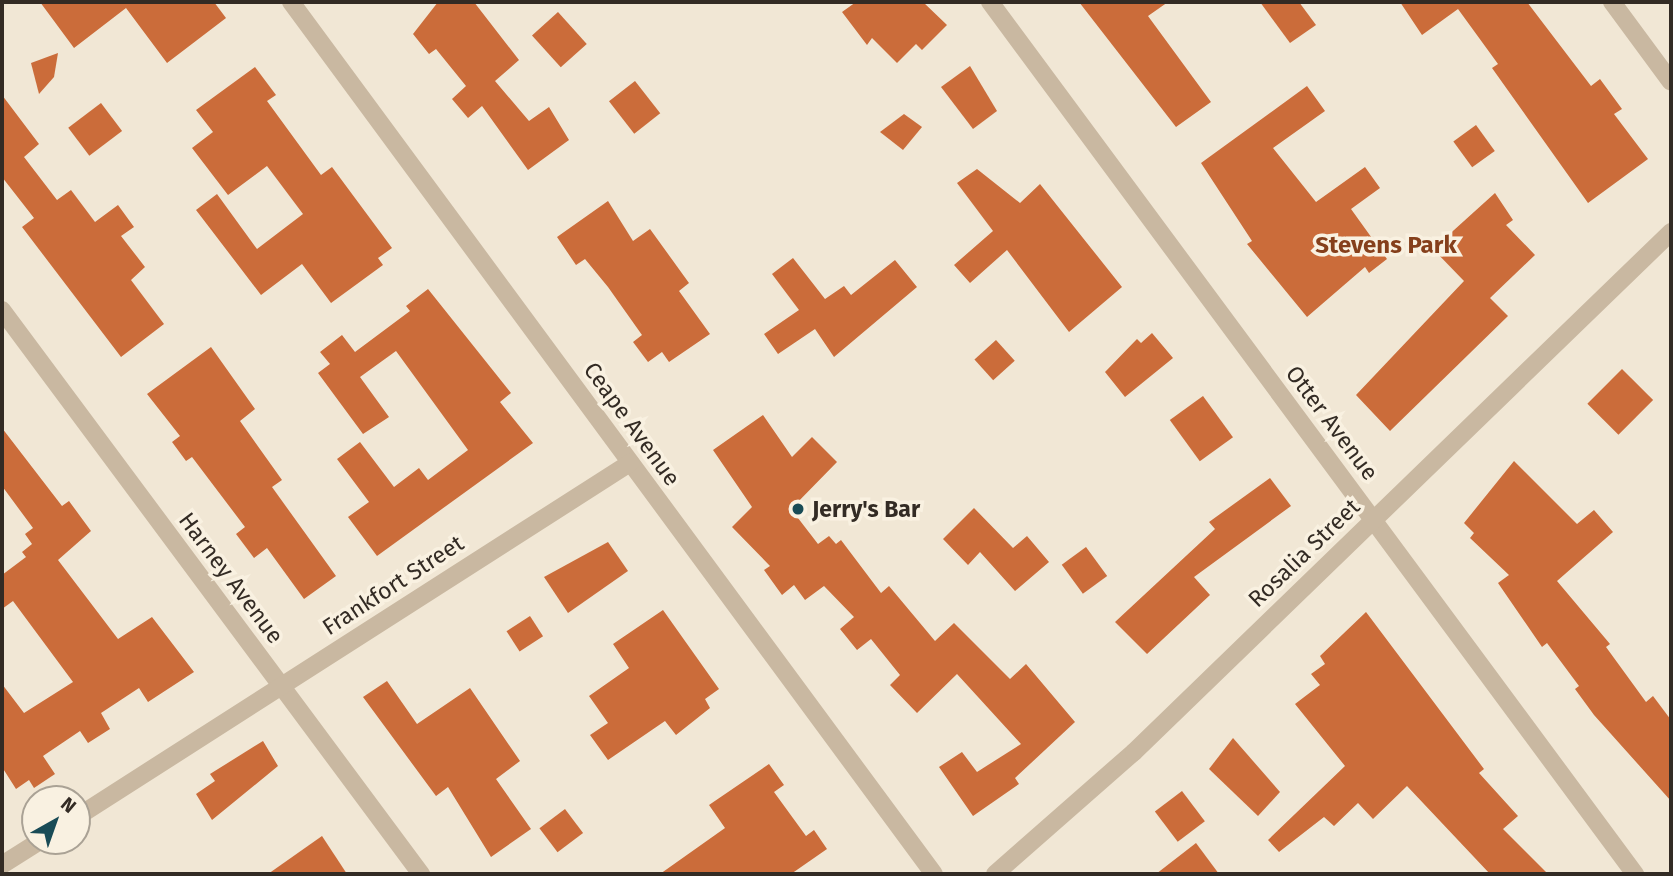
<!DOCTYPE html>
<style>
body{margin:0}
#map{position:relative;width:1673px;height:876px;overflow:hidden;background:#f1e7d5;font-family:"Fira Sans",sans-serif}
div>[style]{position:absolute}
.building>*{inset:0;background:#cb6c3a;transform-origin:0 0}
.minor>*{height:18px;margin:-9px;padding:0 9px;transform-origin:9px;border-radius:9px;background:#c9b8a1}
.dots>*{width:19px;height:19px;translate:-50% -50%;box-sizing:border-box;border:4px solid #f9f1e1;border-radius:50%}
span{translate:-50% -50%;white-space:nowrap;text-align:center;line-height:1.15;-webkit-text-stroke:7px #f9f1e1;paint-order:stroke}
.street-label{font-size:23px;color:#332b24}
.poi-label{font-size:23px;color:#332b24;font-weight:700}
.left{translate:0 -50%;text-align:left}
.neighbourhood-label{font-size:24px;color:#853f1b;font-weight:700}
.frame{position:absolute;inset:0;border:4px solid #332b24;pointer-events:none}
.north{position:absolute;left:21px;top:785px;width:70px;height:70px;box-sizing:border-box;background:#f9f1e1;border:2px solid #aaa295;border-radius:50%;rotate:40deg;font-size:19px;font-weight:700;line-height:28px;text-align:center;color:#332b24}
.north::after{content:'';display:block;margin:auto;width:24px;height:32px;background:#194b56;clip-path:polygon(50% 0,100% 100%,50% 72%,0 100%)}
</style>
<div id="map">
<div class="building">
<div style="clip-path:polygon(40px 2px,214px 2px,226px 18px,167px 63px,126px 8px,74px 48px)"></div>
<div style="clip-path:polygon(438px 2px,474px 2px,519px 60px,495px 81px,529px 121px,549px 107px,569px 140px,528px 170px,482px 106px,468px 118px,452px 99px,466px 86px,436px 49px,429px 54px,413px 34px)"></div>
<div style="clip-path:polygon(856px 2px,923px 2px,947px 25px,922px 50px,916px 44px,897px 63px,872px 38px,867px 45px,842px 12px)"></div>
<div style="clip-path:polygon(1079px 2px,1168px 2px,1148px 16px,1211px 102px,1176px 127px)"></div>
<div style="clip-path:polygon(1260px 2px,1299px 2px,1316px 25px,1290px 43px)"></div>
<div style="clip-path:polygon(1400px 2px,1527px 2px,1591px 86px,1600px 79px,1622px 109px,1614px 114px,1648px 159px,1588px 203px,1492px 68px,1498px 64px,1458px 9px,1422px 35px)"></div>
<div style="left:558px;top:12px;width:43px;height:35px;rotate:48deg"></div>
<div style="clip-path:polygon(58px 53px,54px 77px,39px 94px,31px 63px)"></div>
<div style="clip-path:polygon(970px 66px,997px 111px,973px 129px,941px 87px)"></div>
<div style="clip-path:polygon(255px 67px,276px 95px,267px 101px,321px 175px,332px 167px,392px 248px,378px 258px,383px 265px,331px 303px,302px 264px,261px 295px,196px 210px,217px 194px,257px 249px,303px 214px,267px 166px,228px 195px,192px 148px,213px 132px,196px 110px)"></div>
<div style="left:635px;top:81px;width:41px;height:33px;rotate:52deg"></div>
<div style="clip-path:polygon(1307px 86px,1325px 111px,1273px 148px,1316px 202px,1365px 167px,1380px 188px,1351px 209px,1387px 259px,1369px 273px,1365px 267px,1307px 317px,1247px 244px,1252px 241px,1201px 163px)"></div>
<div style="clip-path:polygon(2px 95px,39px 144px,24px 157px,57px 200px,71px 190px,95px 222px,118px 205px,134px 227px,121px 236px,145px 267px,131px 280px,164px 324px,121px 357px,22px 227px,34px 218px,2px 177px)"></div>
<div style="left:101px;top:103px;width:35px;height:41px;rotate:53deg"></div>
<div style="clip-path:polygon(904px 114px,922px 127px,903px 150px,880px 132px)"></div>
<div style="left:1476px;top:125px;width:32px;height:28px;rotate:54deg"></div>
<div style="clip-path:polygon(977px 169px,1020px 203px,1040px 184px,1122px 287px,1069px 332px,1007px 250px,970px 283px,954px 265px,993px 231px,957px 183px)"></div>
<div style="clip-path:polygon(1495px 193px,1513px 220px,1506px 225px,1535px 255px,1490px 298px,1508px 316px,1390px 431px,1356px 395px,1464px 281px,1433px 249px)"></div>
<div style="clip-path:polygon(608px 201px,633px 241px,650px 229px,689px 283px,679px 291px,710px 334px,669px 362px,662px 352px,648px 362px,633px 342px,642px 335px,608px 287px,585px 259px,576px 265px,557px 237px)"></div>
<div style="clip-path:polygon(793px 258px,825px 299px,844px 286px,851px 295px,895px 260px,917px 287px,834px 357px,815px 329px,778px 354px,764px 334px,799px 310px,772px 274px)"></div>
<div style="clip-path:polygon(428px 289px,511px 393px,500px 402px,533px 443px,377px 556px,348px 517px,369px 502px,337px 459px,360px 442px,394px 487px,419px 468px,428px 480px,468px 450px,396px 351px,360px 377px,389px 417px,363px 434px,318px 373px,330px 364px,320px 352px,342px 335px,355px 352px,410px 311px,406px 306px)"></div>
<div style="clip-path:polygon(1152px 333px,1173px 358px,1125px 397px,1105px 372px,1137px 339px,1141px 343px)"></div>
<div style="left:996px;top:340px;width:28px;height:29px;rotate:48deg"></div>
<div style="clip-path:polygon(211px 347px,255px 409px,240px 421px,282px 480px,272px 487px,336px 576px,304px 599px,267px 548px,254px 558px,236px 534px,245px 527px,192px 457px,186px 461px,172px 442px,180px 436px,147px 394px)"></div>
<div style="left:1622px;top:369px;width:44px;height:49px;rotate:45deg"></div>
<div style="left:1203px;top:396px;width:51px;height:41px;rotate:54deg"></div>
<div style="clip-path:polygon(763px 415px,792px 457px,812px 437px,837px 462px,791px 509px,818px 544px,829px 536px,836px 544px,841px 540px,881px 593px,889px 586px,935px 641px,954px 623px,1010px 679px,1026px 664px,1075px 722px,1015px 778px,1019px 784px,973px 816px,939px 767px,962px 752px,977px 772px,1021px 744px,957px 674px,917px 713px,890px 685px,900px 675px,871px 639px,857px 650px,840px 629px,854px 617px,824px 586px,805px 600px,794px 585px,782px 595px,764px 570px,770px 566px,732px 527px,752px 507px,713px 450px)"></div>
<div style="clip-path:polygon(2px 428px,62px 506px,69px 501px,91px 531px,58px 560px,118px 639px,152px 617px,194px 672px,148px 702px,139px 688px,101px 713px,110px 729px,88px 743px,80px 731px,43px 756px,55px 774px,34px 788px,29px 780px,16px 789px,2px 767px,2px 684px,24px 713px,73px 682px,13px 601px,2px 609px,2px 575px,26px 557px,22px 552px,32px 544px,25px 534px,33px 528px,2px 486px)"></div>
<div style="clip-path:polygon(1514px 461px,1577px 524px,1594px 510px,1613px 532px,1557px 581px,1610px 644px,1606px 647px,1646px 702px,1653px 696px,1671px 720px,1671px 801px,1594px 715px,1575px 689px,1579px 686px,1547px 643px,1542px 647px,1498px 583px,1509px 575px,1470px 538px,1474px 533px,1464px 523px)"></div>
<div style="clip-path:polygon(1270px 478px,1291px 506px,1194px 577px,1210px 595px,1147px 654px,1115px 622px,1215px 529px,1209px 522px)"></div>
<div style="clip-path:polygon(974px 508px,1013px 548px,1027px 536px,1049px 562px,1015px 591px,980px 552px,968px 565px,943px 539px)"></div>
<div style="clip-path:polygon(608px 542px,628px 571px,568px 613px,544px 577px)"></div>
<div style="left:1086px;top:547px;width:36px;height:30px;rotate:54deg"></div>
<div style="clip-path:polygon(663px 610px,719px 689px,705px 699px,710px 708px,676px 735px,665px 721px,608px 760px,590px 735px,608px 723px,589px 696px,629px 668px,613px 644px)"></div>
<div style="clip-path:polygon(1366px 612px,1484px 769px,1479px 773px,1518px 816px,1503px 829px,1548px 874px,1490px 874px,1407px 786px,1373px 819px,1358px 803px,1334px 826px,1324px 817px,1279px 852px,1268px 840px,1345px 766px,1295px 704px,1320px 685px,1311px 674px,1325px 664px,1320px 656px)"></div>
<div style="left:530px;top:616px;width:24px;height:28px;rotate:57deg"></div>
<div style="clip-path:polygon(387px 681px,417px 724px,470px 688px,520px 761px,496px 779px,531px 829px,491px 857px,448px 787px,436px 796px,363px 697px)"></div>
<div style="clip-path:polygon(1233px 738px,1280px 792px,1258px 816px,1209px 769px)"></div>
<div style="clip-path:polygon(263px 741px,278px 766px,212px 820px,196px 794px,215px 781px,210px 774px)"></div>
<div style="clip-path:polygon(769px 764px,784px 785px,774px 792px,806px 836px,814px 830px,827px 849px,791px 874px,660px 874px,725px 828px,709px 805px)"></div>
<div style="left:1182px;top:791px;width:38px;height:34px;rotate:53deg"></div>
<div style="left:565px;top:809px;width:30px;height:32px;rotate:53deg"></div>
<div style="clip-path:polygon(322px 836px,347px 874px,268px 874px)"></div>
<div style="clip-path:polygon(1196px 843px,1219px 874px,1156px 874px)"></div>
</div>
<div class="minor">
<div style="left:291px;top:2px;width:1083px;rotate:53.6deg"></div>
<div style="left:990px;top:2px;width:1085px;rotate:53.51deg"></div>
<div style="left:1612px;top:2px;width:99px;rotate:53.6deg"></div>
<div style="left:2px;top:310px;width:703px;rotate:53.39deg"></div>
<div style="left:77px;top:817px;width:657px;rotate:-32.63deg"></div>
<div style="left:2px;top:865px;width:45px;rotate:-32.3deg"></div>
<div style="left:995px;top:874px;width:185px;rotate:-41.3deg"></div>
<div style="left:1134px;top:752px;width:748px;rotate:-44.08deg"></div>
</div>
<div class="dots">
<div style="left:798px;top:509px;background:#194b56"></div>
</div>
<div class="street-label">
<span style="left:1332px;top:423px;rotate:53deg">Otter Avenue</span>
<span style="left:632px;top:424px;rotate:54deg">Ceape Avenue</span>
<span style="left:1304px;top:553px;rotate:-44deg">Rosalia Street</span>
<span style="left:231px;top:578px;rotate:53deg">Harney Avenue</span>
<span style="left:393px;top:585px;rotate:-33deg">Frankfort Street</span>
</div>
<div class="poi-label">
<span class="left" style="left:812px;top:509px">Jerry's Bar</span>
</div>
<div class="neighbourhood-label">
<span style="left:1386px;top:246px">Stevens Park</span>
</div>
<div class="frame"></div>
<div class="north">N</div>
</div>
